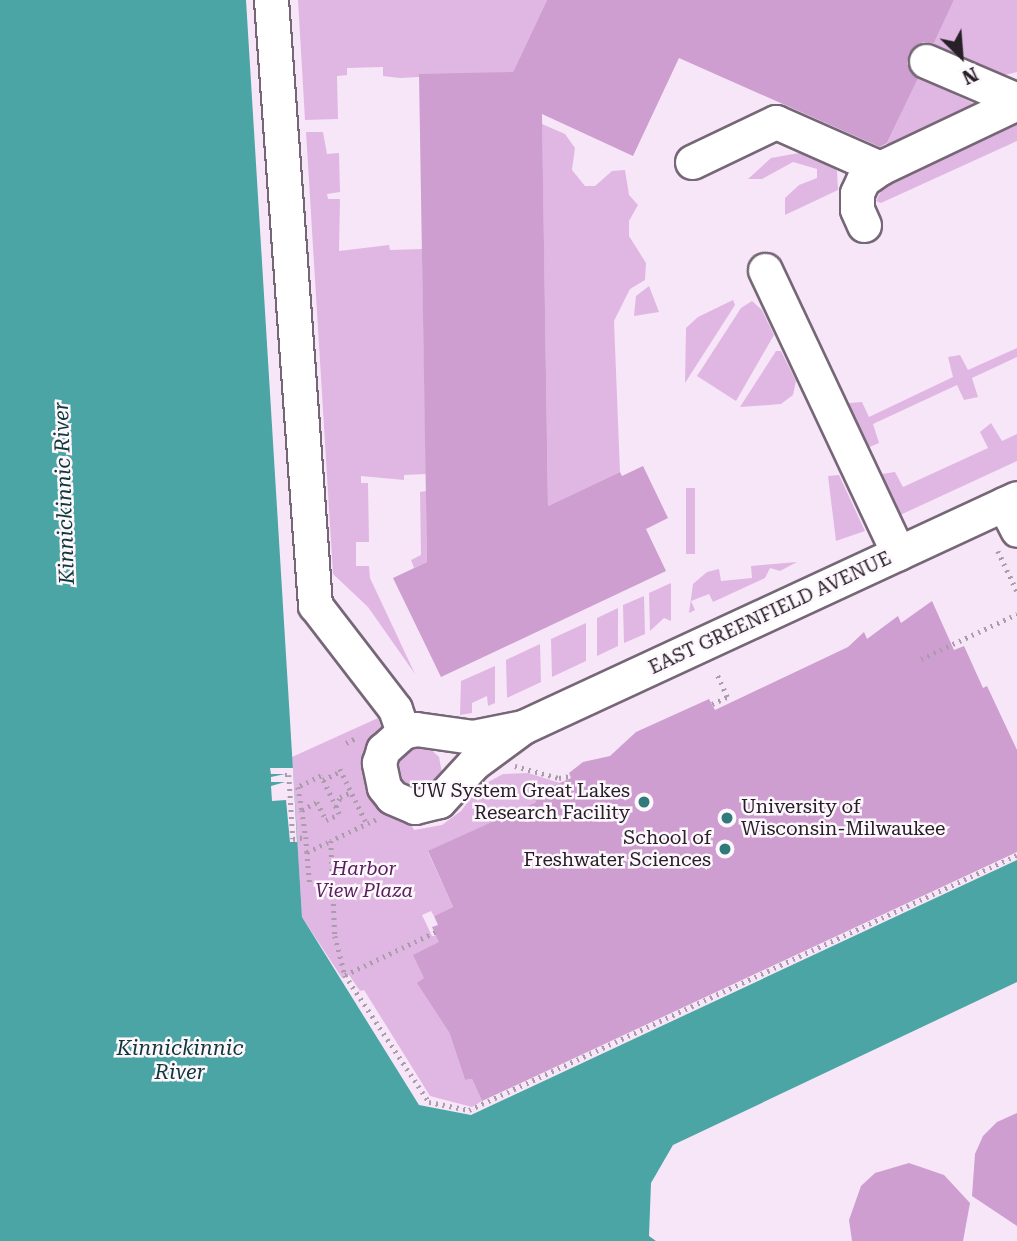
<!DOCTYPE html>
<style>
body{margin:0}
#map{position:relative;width:1017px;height:1241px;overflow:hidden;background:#f7e6f8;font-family:"Roboto Serif",serif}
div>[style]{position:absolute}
.green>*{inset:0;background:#e0b7e2;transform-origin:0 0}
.water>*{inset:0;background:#4ba5a4}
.pier>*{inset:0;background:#f7e6f8}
.building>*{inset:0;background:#cd9ecf}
.path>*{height:4.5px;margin-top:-2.25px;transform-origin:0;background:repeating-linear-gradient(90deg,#aa9caa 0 2px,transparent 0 7px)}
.roads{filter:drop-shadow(2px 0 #766777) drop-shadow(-2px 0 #766777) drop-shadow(0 2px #766777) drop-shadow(0 -2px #766777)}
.minor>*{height:33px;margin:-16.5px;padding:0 16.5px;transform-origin:16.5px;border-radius:16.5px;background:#fff}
.dots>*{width:19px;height:19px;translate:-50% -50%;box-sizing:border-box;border:4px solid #fef7fe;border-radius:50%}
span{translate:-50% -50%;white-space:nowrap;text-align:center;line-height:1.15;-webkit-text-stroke:5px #fef7fe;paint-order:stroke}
.street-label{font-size:19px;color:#272027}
.poi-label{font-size:19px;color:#272027}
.right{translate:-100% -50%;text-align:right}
.left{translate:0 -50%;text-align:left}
.park-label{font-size:19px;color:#57205c;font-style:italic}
.water-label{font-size:21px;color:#0d3939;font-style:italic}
.north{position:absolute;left:926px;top:21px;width:70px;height:70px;-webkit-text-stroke:5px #fef7fe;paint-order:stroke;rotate:155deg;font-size:19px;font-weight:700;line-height:28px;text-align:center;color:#272027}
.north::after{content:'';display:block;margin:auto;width:24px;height:32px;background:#272027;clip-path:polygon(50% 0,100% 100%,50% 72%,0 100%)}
</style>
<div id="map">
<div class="green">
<div style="clip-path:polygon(298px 0,547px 0,513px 72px,400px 78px,383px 76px,383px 67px,347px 68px,347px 75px,337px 76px,338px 119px,305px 120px)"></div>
<div style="clip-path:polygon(954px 0,1017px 0,1017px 72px,1001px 76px,933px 45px)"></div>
<div style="clip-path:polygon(918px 77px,973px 103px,974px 108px,883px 152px)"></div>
<div style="clip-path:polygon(1017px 122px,1017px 141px,881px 203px,876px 201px,884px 185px)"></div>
<div style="clip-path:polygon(542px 124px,565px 134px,575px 148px,572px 170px,585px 186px,595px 186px,612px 171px,625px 170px,629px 195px,638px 205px,629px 221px,629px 236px,646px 263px,645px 280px,630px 289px,614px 321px,620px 472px,548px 506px)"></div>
<div style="clip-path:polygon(306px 132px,323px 132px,327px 154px,339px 153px,340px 192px,327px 194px,328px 199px,340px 199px,339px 251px,389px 245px,390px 250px,422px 249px,426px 474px,404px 475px,404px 480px,361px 476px,361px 483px,368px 483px,369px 542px,356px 542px,356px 566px,369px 566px,370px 578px,415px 674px,368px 607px,333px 574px)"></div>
<div style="clip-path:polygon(799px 153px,832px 164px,837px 171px,838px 190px,785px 215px,785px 198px,799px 185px,817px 178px,817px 169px,793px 162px,762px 179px,748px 179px,771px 158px)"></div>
<div style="clip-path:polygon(649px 286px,659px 312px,634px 316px,636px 296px)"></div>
<div style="clip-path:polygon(733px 300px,735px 305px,685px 383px,686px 328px,698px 317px)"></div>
<div style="clip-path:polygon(752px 301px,762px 310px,774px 335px,736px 401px,697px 376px,741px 308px)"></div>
<div style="clip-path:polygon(1017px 348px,1017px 357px,972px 378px,978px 397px,964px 400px,957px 385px,873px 424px,879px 443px,867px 448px,848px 409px,849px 403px,862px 402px,869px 417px,953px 377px,948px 357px,960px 355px,968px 370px)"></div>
<div style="clip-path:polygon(776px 351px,781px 351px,796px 381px,793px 395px,781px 404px,740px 407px)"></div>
<div style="clip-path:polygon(991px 423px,1002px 441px,1017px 434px,1017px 461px,898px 516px,882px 474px,895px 472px,903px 487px,988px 448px,980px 432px)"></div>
<div style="clip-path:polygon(839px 475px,865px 531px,836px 541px,828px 476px)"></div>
<div style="left:686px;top:488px;width:9px;height:66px"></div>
<div style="clip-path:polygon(426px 491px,427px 562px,414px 568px,411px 560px,421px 555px,420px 492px)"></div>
<div style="clip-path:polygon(797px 562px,780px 571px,770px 568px,765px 578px,713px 602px,709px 594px,691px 601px,695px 610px,689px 613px,693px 584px,707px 572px,719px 569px,721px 581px,752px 578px,751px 566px)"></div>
<div style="clip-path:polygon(671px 583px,671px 621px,664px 618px,650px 631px,649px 593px)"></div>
<div style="clip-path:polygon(644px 596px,645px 634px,624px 643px,623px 605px)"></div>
<div style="clip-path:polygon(618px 608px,618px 646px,597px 656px,597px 618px)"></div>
<div style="clip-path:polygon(586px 623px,586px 661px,552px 677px,551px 639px)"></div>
<div style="clip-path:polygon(540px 644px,541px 682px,507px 698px,506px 660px)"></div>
<div style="clip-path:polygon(495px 666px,495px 703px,488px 706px,487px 696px,472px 703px,472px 713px,460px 715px,461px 681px)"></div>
<div style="clip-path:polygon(378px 718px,383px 732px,387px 812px,410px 822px,414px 830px,442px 825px,461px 811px,479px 787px,503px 774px,528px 773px,560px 783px,533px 795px,536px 802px,428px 852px,453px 907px,434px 916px,431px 911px,422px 915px,432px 936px,443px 935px,449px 1032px,465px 1080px,472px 1079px,482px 1101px,472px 1107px,430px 1096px,364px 990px,360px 991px,349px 975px,342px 978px,302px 917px,292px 757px)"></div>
<div style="clip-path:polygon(411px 744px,427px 746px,439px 757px,442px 773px,434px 788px,402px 791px,392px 760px)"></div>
</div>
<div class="water">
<div style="clip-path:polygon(0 0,246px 0,302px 917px,419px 1105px,471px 1115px,1017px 860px,1017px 982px,673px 1145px,651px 1183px,649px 1236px,656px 1241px,0 1241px)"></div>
</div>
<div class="pier">
<div style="clip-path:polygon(270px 768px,293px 768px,297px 842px,290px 842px,286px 800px,272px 801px,271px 786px,285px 782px,271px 782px,271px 777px,285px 774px,271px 774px)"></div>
</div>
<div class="building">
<div style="clip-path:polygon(547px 0,954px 0,934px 43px,923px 42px,909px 53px,907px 64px,918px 78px,887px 143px,880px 147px,679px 58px,633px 156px,542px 114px,548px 506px,620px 472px,622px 476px,643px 466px,668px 518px,646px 529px,666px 571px,441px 677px,393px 578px,427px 562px,419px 74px,513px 72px)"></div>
<div style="clip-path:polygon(932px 601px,954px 650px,964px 646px,983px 688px,987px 686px,1017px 750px,1017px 852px,482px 1101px,472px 1079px,465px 1080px,449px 1032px,417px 983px,424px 978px,413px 955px,439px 942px,432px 927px,438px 925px,434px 916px,453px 907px,428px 851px,536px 802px,533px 795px,571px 778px,569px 773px,583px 762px,610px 756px,636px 732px,709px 699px,715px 710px,848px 647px,864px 632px,867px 639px,898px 616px,901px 623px)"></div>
<div style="clip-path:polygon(1017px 1113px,1017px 1226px,972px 1196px,975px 1154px,983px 1136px,997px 1122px)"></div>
<div style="clip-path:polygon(909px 1163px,944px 1175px,970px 1203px,963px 1241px,852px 1241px,849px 1220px,861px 1186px,875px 1173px)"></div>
</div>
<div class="path">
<div style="left:998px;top:551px;width:44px;rotate:64.6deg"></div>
<div style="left:921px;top:659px;width:106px;rotate:-25.1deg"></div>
<div style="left:712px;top:704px;width:17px;rotate:-25deg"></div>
<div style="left:727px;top:697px;width:27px;rotate:-114deg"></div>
<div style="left:346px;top:743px;width:11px;rotate:-27deg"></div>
<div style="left:515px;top:766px;width:46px;rotate:15.3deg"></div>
<div style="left:559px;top:778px;width:11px;rotate:-10deg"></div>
<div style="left:340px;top:769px;width:61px;rotate:63.9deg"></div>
<div style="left:285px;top:775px;width:4px"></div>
<div style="left:289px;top:775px;width:64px;rotate:86.4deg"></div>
<div style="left:293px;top:839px;width:13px;rotate:-9deg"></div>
<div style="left:306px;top:837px;width:15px;rotate:86deg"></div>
<div style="left:307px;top:852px;width:26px;rotate:-25deg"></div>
<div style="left:323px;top:780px;width:20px;rotate:-27deg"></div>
<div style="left:336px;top:807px;width:11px;rotate:-68deg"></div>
<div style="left:340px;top:797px;width:12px;rotate:-24deg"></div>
<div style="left:302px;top:810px;width:17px;rotate:-28deg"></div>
<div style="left:317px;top:802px;width:20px;rotate:63deg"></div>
<div style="left:326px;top:820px;width:14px;rotate:-25deg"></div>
<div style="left:339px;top:814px;width:42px;rotate:-115.3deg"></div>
<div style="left:321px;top:776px;width:25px;rotate:154deg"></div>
<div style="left:298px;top:787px;width:23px;rotate:80deg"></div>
<div style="left:302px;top:810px;width:27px;rotate:82deg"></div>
<div style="left:376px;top:820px;width:50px;rotate:155deg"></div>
<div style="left:331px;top:841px;width:95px;rotate:87.6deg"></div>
<div style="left:335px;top:936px;width:40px;rotate:75.6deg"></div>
<div style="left:345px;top:975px;width:152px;rotate:56.5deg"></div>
<div style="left:429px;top:1102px;width:41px;rotate:11.3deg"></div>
<div style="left:469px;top:1110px;width:604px;rotate:-24.95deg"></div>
<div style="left:307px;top:852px;width:34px;rotate:85deg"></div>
<div style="left:345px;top:975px;width:100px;rotate:-25.5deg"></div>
</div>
<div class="roads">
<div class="minor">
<div style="left:271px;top:0;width:607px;rotate:85.84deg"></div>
<div style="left:315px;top:605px;width:131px;rotate:52.4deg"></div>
<div style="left:395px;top:709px;width:24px;rotate:71deg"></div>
<div style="left:926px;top:61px;width:99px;rotate:23.2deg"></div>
<div style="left:692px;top:162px;width:93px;rotate:-25.5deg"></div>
<div style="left:776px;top:122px;width:114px;rotate:23.9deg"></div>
<div style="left:864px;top:225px;width:17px;rotate:-114deg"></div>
<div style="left:857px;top:209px;width:16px;rotate:-90deg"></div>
<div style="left:857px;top:193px;width:14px;rotate:-65deg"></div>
<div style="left:863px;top:180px;width:21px;rotate:-35deg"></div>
<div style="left:880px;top:168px;width:152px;rotate:-25.4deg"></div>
<div style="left:765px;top:270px;width:313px;rotate:64.8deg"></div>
<div style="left:1004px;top:504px;width:29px;rotate:63deg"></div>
<div style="left:523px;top:727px;width:544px;rotate:-24.87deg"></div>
<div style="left:523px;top:727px;width:61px;rotate:143.7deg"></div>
<div style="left:474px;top:763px;width:52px;rotate:132.6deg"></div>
<div style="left:439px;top:801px;width:25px;rotate:166deg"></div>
<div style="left:415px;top:807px;width:25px;rotate:-157deg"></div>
<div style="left:392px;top:797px;width:13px;rotate:-129deg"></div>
<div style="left:384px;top:787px;width:25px;rotate:-102deg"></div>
<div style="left:379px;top:763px;width:14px;rotate:-73deg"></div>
<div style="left:383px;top:750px;width:27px;rotate:-42deg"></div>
<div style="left:403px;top:732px;width:13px;rotate:-13deg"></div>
<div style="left:416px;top:729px;width:58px;rotate:8deg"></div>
<div style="left:473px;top:737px;width:51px;rotate:-11.3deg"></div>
</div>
</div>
<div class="dots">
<div style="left:644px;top:802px;background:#317a7a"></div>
<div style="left:727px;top:818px;background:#317a7a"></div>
<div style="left:725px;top:849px;background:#317a7a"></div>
</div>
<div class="street-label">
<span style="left:770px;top:613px;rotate:-25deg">EAST GREENFIELD AVENUE</span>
</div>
<div class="poi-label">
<span class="right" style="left:630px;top:802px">UW System Great Lakes<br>Research Facility</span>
<span class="left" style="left:741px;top:818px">University of<br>Wisconsin-Milwaukee</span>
<span class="right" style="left:711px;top:849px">School of<br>Freshwater Sciences</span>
</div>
<div class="park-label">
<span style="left:364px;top:880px">Harbor<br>View Plaza</span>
</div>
<div class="water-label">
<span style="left:64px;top:493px;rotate:-92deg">Kinnickinnic River</span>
<span style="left:180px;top:1060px">Kinnickinnic<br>River</span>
</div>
<div class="north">N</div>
</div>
